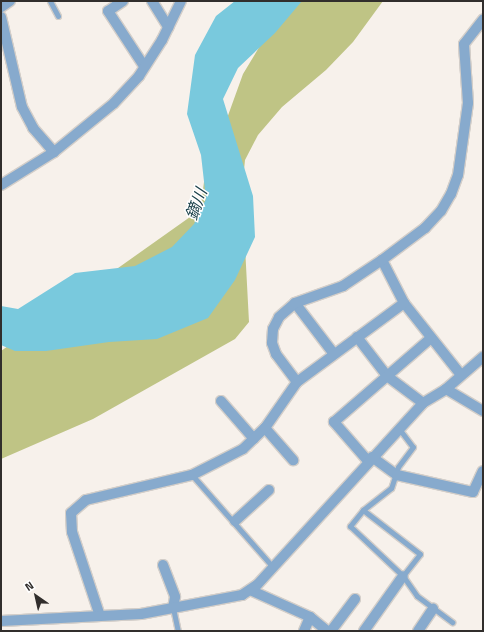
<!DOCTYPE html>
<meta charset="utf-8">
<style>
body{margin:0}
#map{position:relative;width:484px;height:632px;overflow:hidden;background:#f7f1eb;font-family:"Titillium Web","Noto Sans JP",sans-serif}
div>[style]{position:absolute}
.forest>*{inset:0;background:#bfc485}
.water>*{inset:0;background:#79c9dd}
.roads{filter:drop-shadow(1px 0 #d3cec9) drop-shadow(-1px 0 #d3cec9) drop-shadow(0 1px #d3cec9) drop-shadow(0 -1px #d3cec9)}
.service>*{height:5px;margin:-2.5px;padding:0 2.5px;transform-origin:2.5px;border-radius:2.5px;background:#87aacd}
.minor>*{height:10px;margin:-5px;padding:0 5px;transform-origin:5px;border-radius:5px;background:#87aacd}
span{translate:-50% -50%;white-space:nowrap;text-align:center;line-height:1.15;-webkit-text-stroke:3px #fff;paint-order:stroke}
.water-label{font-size:16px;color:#1c424b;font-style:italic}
.frame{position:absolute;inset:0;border:2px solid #312e2c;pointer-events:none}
.north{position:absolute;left:16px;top:576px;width:40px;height:40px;-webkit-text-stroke:3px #fff;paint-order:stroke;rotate:326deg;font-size:11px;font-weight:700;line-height:16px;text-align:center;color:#312e2c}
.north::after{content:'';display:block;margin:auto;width:14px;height:18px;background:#312e2c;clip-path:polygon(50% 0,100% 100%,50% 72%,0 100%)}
</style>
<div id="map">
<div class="forest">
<div style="clip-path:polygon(287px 1px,383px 1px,353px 42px,326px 70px,282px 107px,258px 135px,245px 160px,242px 190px,249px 322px,235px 339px,93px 419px,1px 459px,1px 351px,190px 217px,201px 204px,204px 182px,243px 74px)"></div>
</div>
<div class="water">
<div style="clip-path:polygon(235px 1px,302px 1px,275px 33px,238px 68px,223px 99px,253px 196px,255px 237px,235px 280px,208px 318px,157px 339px,109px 342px,46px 351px,15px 351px,1px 345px,1px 306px,18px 309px,75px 273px,135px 266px,172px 247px,194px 224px,206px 199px,201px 155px,187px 114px,195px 55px,216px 16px)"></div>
</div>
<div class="roads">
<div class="service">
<div style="left:50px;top:1px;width:17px;rotate:62deg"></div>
<div style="left:400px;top:430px;width:21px;rotate:53deg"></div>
<div style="left:413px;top:447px;width:25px;rotate:127deg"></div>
<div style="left:398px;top:467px;width:22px;rotate:108deg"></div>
<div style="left:391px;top:488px;width:36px;rotate:142deg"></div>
<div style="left:363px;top:510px;width:21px;rotate:129deg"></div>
<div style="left:350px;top:526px;width:73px;rotate:43.3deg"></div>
<div style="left:403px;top:576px;width:24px;rotate:55deg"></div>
<div style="left:417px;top:596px;width:44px;rotate:36.6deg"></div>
<div style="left:192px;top:475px;width:121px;rotate:48.7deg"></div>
<div style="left:363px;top:510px;width:72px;rotate:37.7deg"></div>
<div style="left:420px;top:554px;width:28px;rotate:128deg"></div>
<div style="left:173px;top:608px;width:24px;rotate:78deg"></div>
</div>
<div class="minor">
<div style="left:123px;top:1px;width:18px;rotate:146deg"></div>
<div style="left:108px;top:11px;width:66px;rotate:56.8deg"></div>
<div style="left:152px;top:1px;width:31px;rotate:58deg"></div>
<div style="left:1px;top:7px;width:11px;rotate:-34deg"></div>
<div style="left:1px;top:17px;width:92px;rotate:76.9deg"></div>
<div style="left:22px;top:107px;width:24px;rotate:62deg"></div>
<div style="left:33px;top:128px;width:32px;rotate:49deg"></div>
<div style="left:54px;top:152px;width:77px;rotate:-39.2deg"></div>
<div style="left:114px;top:103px;width:37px;rotate:-47deg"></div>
<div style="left:139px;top:76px;width:43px;rotate:-57.4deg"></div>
<div style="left:162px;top:40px;width:43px;rotate:-64deg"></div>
<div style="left:1px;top:185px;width:62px;rotate:-31.9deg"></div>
<div style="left:382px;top:260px;width:48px;rotate:62.9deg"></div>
<div style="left:404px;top:303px;width:92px;rotate:51.6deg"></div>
<div style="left:295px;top:303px;width:64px;rotate:52.6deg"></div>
<div style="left:357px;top:337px;width:49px;rotate:52.4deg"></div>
<div style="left:387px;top:376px;width:45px;rotate:36.9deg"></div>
<div style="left:297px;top:382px;width:133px;rotate:-36.4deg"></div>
<div style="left:446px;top:389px;width:43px;rotate:30.7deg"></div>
<div style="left:221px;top:401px;width:50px;rotate:49deg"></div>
<div style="left:265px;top:428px;width:43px;rotate:48.8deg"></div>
<div style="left:372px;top:457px;width:31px;rotate:36deg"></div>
<div style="left:397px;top:475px;width:78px;rotate:12.6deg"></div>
<div style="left:473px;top:492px;width:23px;rotate:-65deg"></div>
<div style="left:368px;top:461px;width:52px;rotate:-131.1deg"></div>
<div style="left:334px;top:422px;width:128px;rotate:-40.9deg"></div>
<div style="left:235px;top:521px;width:46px;rotate:-42.4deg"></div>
<div style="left:163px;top:565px;width:34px;rotate:69deg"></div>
<div style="left:175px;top:597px;width:11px;rotate:100deg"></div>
<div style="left:250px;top:590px;width:66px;rotate:24.2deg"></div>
<div style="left:310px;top:617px;width:22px;rotate:39deg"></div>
<div style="left:100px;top:616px;width:89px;rotate:-108.4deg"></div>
<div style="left:72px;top:532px;width:19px;rotate:-93deg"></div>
<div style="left:71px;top:513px;width:20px;rotate:-41deg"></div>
<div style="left:86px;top:500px;width:109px;rotate:-13.3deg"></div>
<div style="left:192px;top:475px;width:57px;rotate:-27deg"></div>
<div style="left:243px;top:449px;width:30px;rotate:-44deg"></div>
<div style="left:265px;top:428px;width:56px;rotate:-55.2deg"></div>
<div style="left:297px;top:382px;width:35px;rotate:-127deg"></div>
<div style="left:276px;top:354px;width:12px;rotate:-110deg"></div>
<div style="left:272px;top:343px;width:14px;rotate:-86deg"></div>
<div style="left:273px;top:329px;width:13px;rotate:-63deg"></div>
<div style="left:279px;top:317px;width:21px;rotate:-41deg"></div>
<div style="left:295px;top:303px;width:51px;rotate:-19.5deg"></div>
<div style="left:343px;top:286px;width:47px;rotate:-33.7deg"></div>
<div style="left:382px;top:260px;width:54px;rotate:-36.7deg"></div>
<div style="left:425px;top:228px;width:23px;rotate:-47deg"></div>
<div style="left:441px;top:211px;width:20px;rotate:-60deg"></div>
<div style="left:451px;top:194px;width:20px;rotate:-70deg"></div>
<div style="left:458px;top:175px;width:73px;rotate:-82.1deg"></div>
<div style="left:468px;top:103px;width:59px;rotate:-93.9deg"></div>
<div style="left:464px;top:44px;width:31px;rotate:-52deg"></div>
<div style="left:1px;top:621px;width:140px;rotate:-2.9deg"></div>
<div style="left:141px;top:614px;width:103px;rotate:-10.7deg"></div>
<div style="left:242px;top:595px;width:18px;rotate:-34deg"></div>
<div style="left:257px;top:585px;width:246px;rotate:-47.6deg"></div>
<div style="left:423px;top:403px;width:27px;rotate:-31deg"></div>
<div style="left:446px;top:389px;width:49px;rotate:-40.9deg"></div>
<div style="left:304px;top:631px;width:15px;rotate:-67deg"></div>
<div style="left:331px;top:631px;width:40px;rotate:-53deg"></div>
<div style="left:364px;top:631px;width:67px;rotate:-54.7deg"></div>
<div style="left:418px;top:631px;width:27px;rotate:-56deg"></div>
</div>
</div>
<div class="water-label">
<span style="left:196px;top:204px;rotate:-70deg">鏑川</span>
</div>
<div class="frame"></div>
<div class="north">N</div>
</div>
